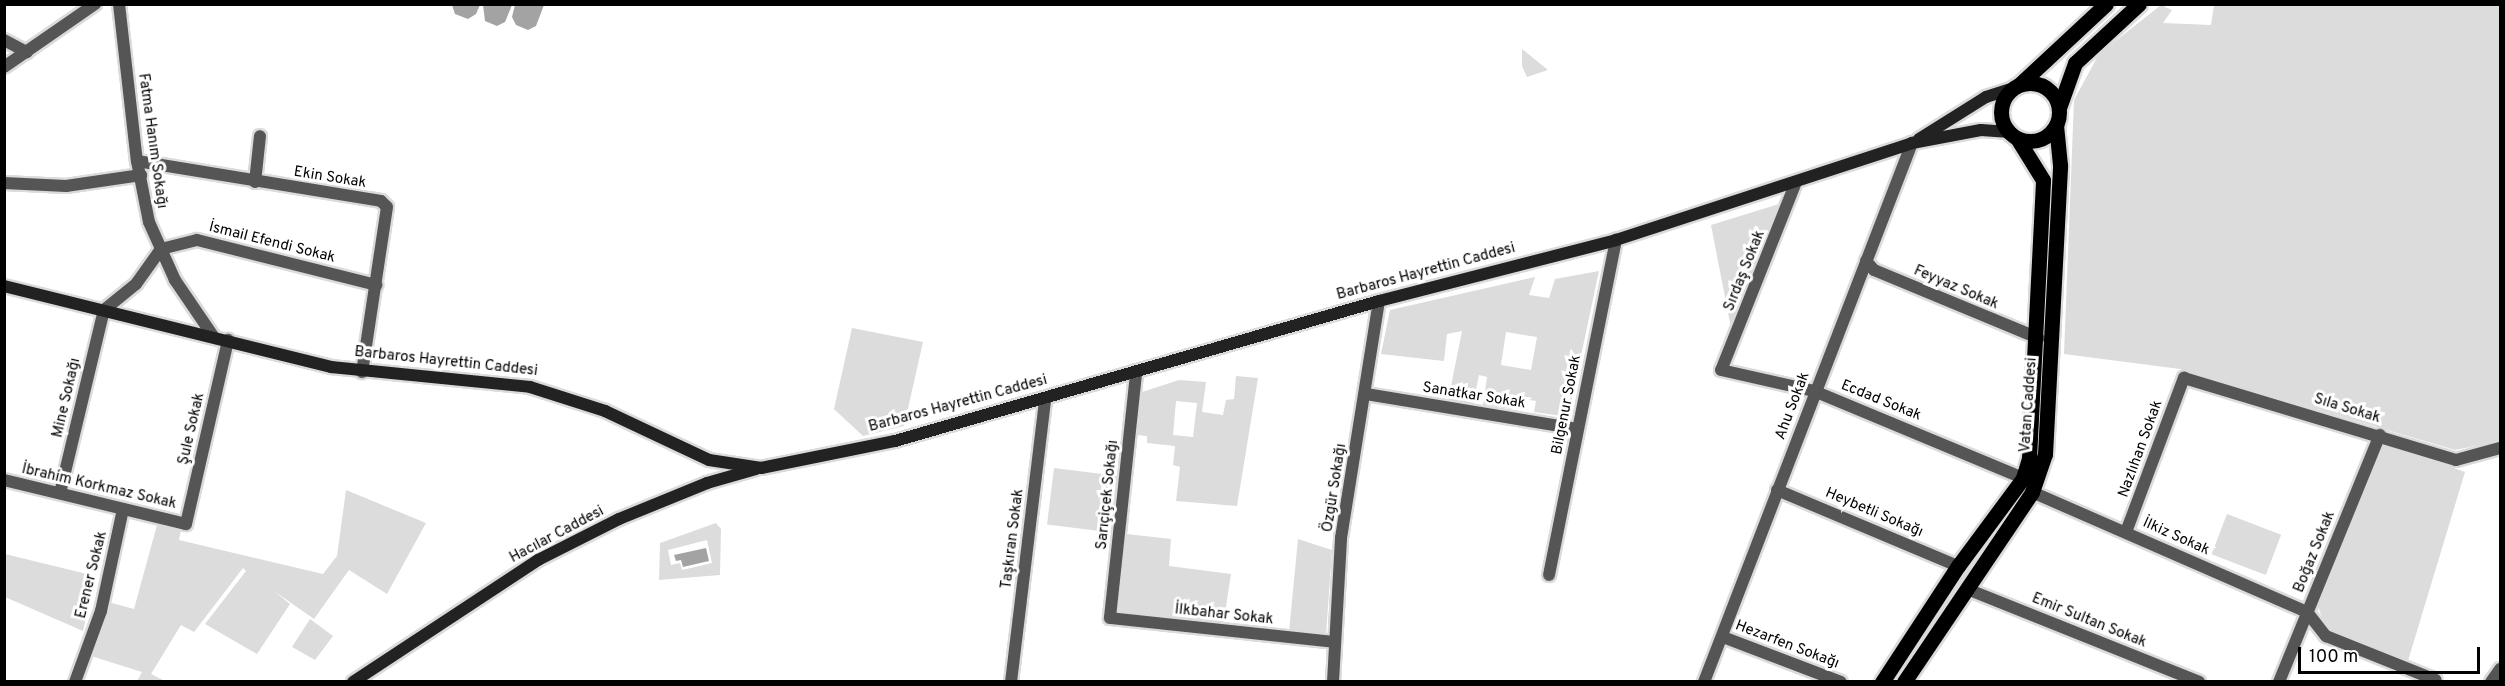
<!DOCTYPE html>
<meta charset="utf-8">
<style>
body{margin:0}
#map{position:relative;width:2505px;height:686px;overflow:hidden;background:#fff;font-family:Overpass,sans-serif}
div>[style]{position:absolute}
.green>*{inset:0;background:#dcdcdc;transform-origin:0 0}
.water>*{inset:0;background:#a3a3a3}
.roads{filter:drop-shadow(2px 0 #dbdbdb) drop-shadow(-2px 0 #dbdbdb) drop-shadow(0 2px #dbdbdb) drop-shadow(0 -2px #dbdbdb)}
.street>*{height:12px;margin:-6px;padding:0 6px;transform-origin:6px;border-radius:6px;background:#555}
.secondary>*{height:12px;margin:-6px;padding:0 6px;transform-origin:6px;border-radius:6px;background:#222}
.primary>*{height:15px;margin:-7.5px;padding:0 7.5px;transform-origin:7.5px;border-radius:7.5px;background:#000}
.primary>.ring{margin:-7.5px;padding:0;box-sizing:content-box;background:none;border:15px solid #000;border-radius:50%}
span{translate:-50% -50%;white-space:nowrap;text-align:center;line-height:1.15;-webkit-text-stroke:6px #fff;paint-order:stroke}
.street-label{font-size:15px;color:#000}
.frame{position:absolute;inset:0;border:6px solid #000;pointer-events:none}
.scale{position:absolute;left:2298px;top:647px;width:182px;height:27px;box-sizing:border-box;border:3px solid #000;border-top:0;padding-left:8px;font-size:18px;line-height:21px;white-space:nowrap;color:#000;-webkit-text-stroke:4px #fff;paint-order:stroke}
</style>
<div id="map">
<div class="green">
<div style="clip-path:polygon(2161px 5px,2172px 10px,2163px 23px,2211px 25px,2214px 5px,2500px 5px,2500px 441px,2455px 450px,2180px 369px,2064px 354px,2074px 100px,2099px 54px)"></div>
<div style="clip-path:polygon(1522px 49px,1548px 70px,1527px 77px,1522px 66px)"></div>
<div style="clip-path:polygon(1779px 204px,1731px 328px,1711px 225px)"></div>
<div style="clip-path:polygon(evenodd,1599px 271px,1568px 417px,1534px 412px,1536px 401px,1515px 398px,1512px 409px,1483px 405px,1487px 377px,1479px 375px,1473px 404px,1448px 401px,1462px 331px,1447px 334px,1444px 361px,1381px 354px,1390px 310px,1535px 277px,1529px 295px,1549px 298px,1555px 279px,1599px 271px,1506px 332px,1537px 337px,1531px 370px,1501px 365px,1506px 332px)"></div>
<div style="clip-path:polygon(852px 328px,923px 342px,904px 426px,863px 436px,834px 409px)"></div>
<div style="clip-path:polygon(evenodd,1236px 376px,1258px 378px,1237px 506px,1176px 501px,1180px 467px,1173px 465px,1175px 446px,1147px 443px,1147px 436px,1137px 435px,1142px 392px,1179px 380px,1206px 382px,1202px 412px,1223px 415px,1226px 400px,1234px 399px,1236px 376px,1176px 401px,1197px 403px,1193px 437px,1173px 435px,1176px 401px)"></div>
<div style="clip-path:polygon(2384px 443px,2465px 472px,2407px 664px,2328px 633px,2318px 607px)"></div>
<div style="left:1054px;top:468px;width:67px;height:57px;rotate:7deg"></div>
<div style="clip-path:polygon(346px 490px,426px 523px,387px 594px,349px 570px,314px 619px,274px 591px,290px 604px,257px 654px,205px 624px,246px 571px,243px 568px,194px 632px,181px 625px,151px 674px,165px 681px,137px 681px,142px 672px,91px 656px,108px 602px,134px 609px,157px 525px,181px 530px,179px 540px,323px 574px,337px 556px)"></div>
<div style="left:2227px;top:514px;width:58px;height:43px;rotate:21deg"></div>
<div style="clip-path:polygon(evenodd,716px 523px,721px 529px,720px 575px,659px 580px,660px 543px,716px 523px,707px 540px,712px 563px,682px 570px,680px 563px,671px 565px,668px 550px,707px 540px)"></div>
<div style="clip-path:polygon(1127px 534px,1171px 539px,1169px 566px,1231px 574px,1223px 626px,1117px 615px)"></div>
<div style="clip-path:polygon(1298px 539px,1332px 550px,1326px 635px,1323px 636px,1289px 632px)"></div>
<div style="clip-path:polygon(5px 554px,91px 575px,95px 581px,83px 631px,5px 597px)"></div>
<div style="clip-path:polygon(310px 619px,333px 636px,315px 660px,292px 647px)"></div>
</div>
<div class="water">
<div style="clip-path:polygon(452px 5px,452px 4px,480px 5px,476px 14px,468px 19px,455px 14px)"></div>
<div style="clip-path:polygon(483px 5px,483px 4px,512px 5px,505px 22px,497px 26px,485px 21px)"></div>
<div style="clip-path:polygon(515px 5px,544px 5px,536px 26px,528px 30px,516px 25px,512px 17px)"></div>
<div style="clip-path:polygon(706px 548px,709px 561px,683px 567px,681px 560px,676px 561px,674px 555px)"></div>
</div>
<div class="roads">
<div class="street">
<div style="left:119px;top:4px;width:158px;rotate:83.5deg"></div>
<div style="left:137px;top:161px;width:62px;rotate:78.9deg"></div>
<div style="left:149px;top:222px;width:64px;rotate:65.9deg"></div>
<div style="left:175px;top:280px;width:68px;rotate:55.8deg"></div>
<div style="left:4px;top:40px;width:26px;rotate:28deg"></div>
<div style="left:4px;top:67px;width:111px;rotate:-34.7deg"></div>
<div style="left:137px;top:161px;width:247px;rotate:9.3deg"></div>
<div style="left:381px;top:201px;width:8px;rotate:45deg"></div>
<div style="left:387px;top:207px;width:167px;rotate:98.6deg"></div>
<div style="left:255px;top:182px;width:46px;rotate:-83.8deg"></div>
<div style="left:1796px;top:182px;width:202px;rotate:111.7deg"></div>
<div style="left:1721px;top:370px;width:95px;rotate:12.7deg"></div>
<div style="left:1814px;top:391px;width:226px;rotate:22.6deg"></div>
<div style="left:4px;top:183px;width:62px;rotate:2.8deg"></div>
<div style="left:66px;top:186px;width:76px;rotate:-8.3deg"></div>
<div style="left:1866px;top:261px;width:12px;rotate:48deg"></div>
<div style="left:1874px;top:270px;width:178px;rotate:22.5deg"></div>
<div style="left:1136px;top:374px;width:245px;rotate:96.1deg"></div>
<div style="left:1110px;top:618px;width:226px;rotate:6.1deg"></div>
<div style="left:1366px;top:394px;width:214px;rotate:9.4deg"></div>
<div style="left:4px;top:480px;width:187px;rotate:13.6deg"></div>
<div style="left:186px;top:524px;width:189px;rotate:-77.1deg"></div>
<div style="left:1777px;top:490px;width:196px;rotate:22.8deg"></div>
<div style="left:2032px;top:492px;width:300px;rotate:23.6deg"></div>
<div style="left:2307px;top:612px;width:31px;rotate:52deg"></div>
<div style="left:2326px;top:636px;width:118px;rotate:21.8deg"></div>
<div style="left:60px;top:493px;width:188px;rotate:-76.5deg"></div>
<div style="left:104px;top:310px;width:41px;rotate:-39.1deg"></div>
<div style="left:136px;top:284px;width:43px;rotate:-54.5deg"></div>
<div style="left:161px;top:249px;width:37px;rotate:-14deg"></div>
<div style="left:197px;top:240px;width:185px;rotate:14.1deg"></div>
<div style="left:2126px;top:532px;width:165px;rotate:-69.4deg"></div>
<div style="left:2184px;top:378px;width:284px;rotate:16.8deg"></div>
<div style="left:2456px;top:460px;width:46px;rotate:-15.3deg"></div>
<div style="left:1549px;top:575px;width:342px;rotate:-78.7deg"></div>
<div style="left:1967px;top:589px;width:250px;rotate:21.8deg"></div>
<div style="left:1723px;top:637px;width:126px;rotate:20.9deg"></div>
<div style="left:75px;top:682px;width:76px;rotate:-69.9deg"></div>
<div style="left:101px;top:611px;width:104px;rotate:-77.8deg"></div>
<div style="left:1011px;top:682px;width:284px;rotate:-83.1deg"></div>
<div style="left:1333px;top:682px;width:144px;rotate:-86.8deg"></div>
<div style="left:1341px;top:538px;width:240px;rotate:-80.9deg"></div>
<div style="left:1704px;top:682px;width:578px;rotate:-68.9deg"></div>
<div style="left:2279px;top:682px;width:267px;rotate:-67.8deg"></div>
<div style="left:2491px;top:682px;width:16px;rotate:-55deg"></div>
</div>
<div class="secondary">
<div style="left:1919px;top:139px;width:79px;rotate:-32.1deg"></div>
<div style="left:1986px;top:97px;width:26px;rotate:-18deg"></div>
<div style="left:4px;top:286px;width:337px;rotate:13.9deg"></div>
<div style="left:331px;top:367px;width:200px;rotate:5.7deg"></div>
<div style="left:530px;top:387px;width:79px;rotate:17.7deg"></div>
<div style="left:605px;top:411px;width:115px;rotate:25.2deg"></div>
<div style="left:709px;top:460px;width:53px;rotate:8.7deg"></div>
<div style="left:761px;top:468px;width:137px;rotate:-11.4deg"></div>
<div style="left:895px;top:441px;width:504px;rotate:-16.13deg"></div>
<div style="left:1379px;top:301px;width:245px;rotate:-14.4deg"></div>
<div style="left:1616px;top:240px;width:311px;rotate:-18.1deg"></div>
<div style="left:1912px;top:143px;width:70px;rotate:-10.7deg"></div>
<div style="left:1981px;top:130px;width:29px;rotate:4deg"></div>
<div style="left:353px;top:682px;width:222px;rotate:-33.4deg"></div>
<div style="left:538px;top:560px;width:91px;rotate:-26.8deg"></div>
<div style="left:619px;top:519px;width:95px;rotate:-22.2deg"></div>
<div style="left:707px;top:483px;width:51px;rotate:-15.9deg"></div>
</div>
<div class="primary">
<div class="ring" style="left:2001px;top:83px;width:43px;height:43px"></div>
<div style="left:2020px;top:84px;width:117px;rotate:-42.9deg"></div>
<div style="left:2059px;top:108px;width:48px;rotate:-70.4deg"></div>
<div style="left:2075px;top:63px;width:87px;rotate:-42.7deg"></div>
<div style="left:1882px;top:682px;width:139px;rotate:-56.8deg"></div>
<div style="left:1958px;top:566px;width:109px;rotate:-53.5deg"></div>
<div style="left:2023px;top:478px;width:21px;rotate:-73deg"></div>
<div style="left:2029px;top:458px;width:278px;rotate:-87.1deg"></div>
<div style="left:2043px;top:180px;width:49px;rotate:-121.8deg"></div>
<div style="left:1904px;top:682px;width:229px;rotate:-56deg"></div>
<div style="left:2032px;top:492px;width:40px;rotate:-71.1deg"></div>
<div style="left:2045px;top:454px;width:289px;rotate:-87deg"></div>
<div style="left:2060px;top:165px;width:40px;rotate:-95.7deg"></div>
</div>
</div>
<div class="street-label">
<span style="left:152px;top:141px;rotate:82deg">Fatma Hanım Sokağı</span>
<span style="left:330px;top:178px;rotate:9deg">Ekin Sokak</span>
<span style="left:272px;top:243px;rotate:14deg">İsmail Efendi Sokak</span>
<span style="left:1745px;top:271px;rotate:-68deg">Sırdaş Sokak</span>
<span style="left:1426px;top:272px;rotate:-15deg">Barbaros Hayrettin Caddesi</span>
<span style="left:1956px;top:288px;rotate:23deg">Feyyaz Sokak</span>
<span style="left:446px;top:362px;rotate:6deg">Barbaros Hayrettin Caddesi</span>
<span style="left:1474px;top:396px;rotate:9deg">Sanatkar Sokak</span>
<span style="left:67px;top:398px;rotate:-77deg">Mine Sokağı</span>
<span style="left:1881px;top:401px;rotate:22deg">Ecdad Sokak</span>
<span style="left:958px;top:404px;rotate:-15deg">Barbaros Hayrettin Caddesi</span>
<span style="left:1567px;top:405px;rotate:-79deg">Bilgenur Sokak</span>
<span style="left:2029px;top:405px;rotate:-86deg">Vatan Caddesi</span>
<span style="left:1793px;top:406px;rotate:-69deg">Ahu Sokak</span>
<span style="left:2347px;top:409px;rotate:17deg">Sıla Sokak</span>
<span style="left:192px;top:429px;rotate:-77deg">Şule Sokak</span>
<span style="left:2141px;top:449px;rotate:-70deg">Nazlıhan Sokak</span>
<span style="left:99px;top:487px;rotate:13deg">İbrahim Korkmaz Sokak</span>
<span style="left:1335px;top:488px;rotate:-81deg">Özgür Sokağı</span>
<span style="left:1108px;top:495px;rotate:-84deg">Sarıçiçek Sokağı</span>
<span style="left:1874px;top:513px;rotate:23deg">Heybetli Sokağı</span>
<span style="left:557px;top:535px;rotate:-28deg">Hacılar Caddesi</span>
<span style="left:2176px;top:537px;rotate:24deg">İlkiz Sokak</span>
<span style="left:1013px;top:539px;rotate:-83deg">Taşkıran Sokak</span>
<span style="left:2315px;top:552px;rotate:-68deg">Boğaz Sokak</span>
<span style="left:92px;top:575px;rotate:-76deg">Erener Sokak</span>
<span style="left:1224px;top:615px;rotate:6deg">İlkbahar Sokak</span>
<span style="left:2089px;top:621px;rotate:22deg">Emir Sultan Sokak</span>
<span style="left:1787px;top:645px;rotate:21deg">Hezarfen Sokağı</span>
</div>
<div class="frame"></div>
<div class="scale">100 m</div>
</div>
